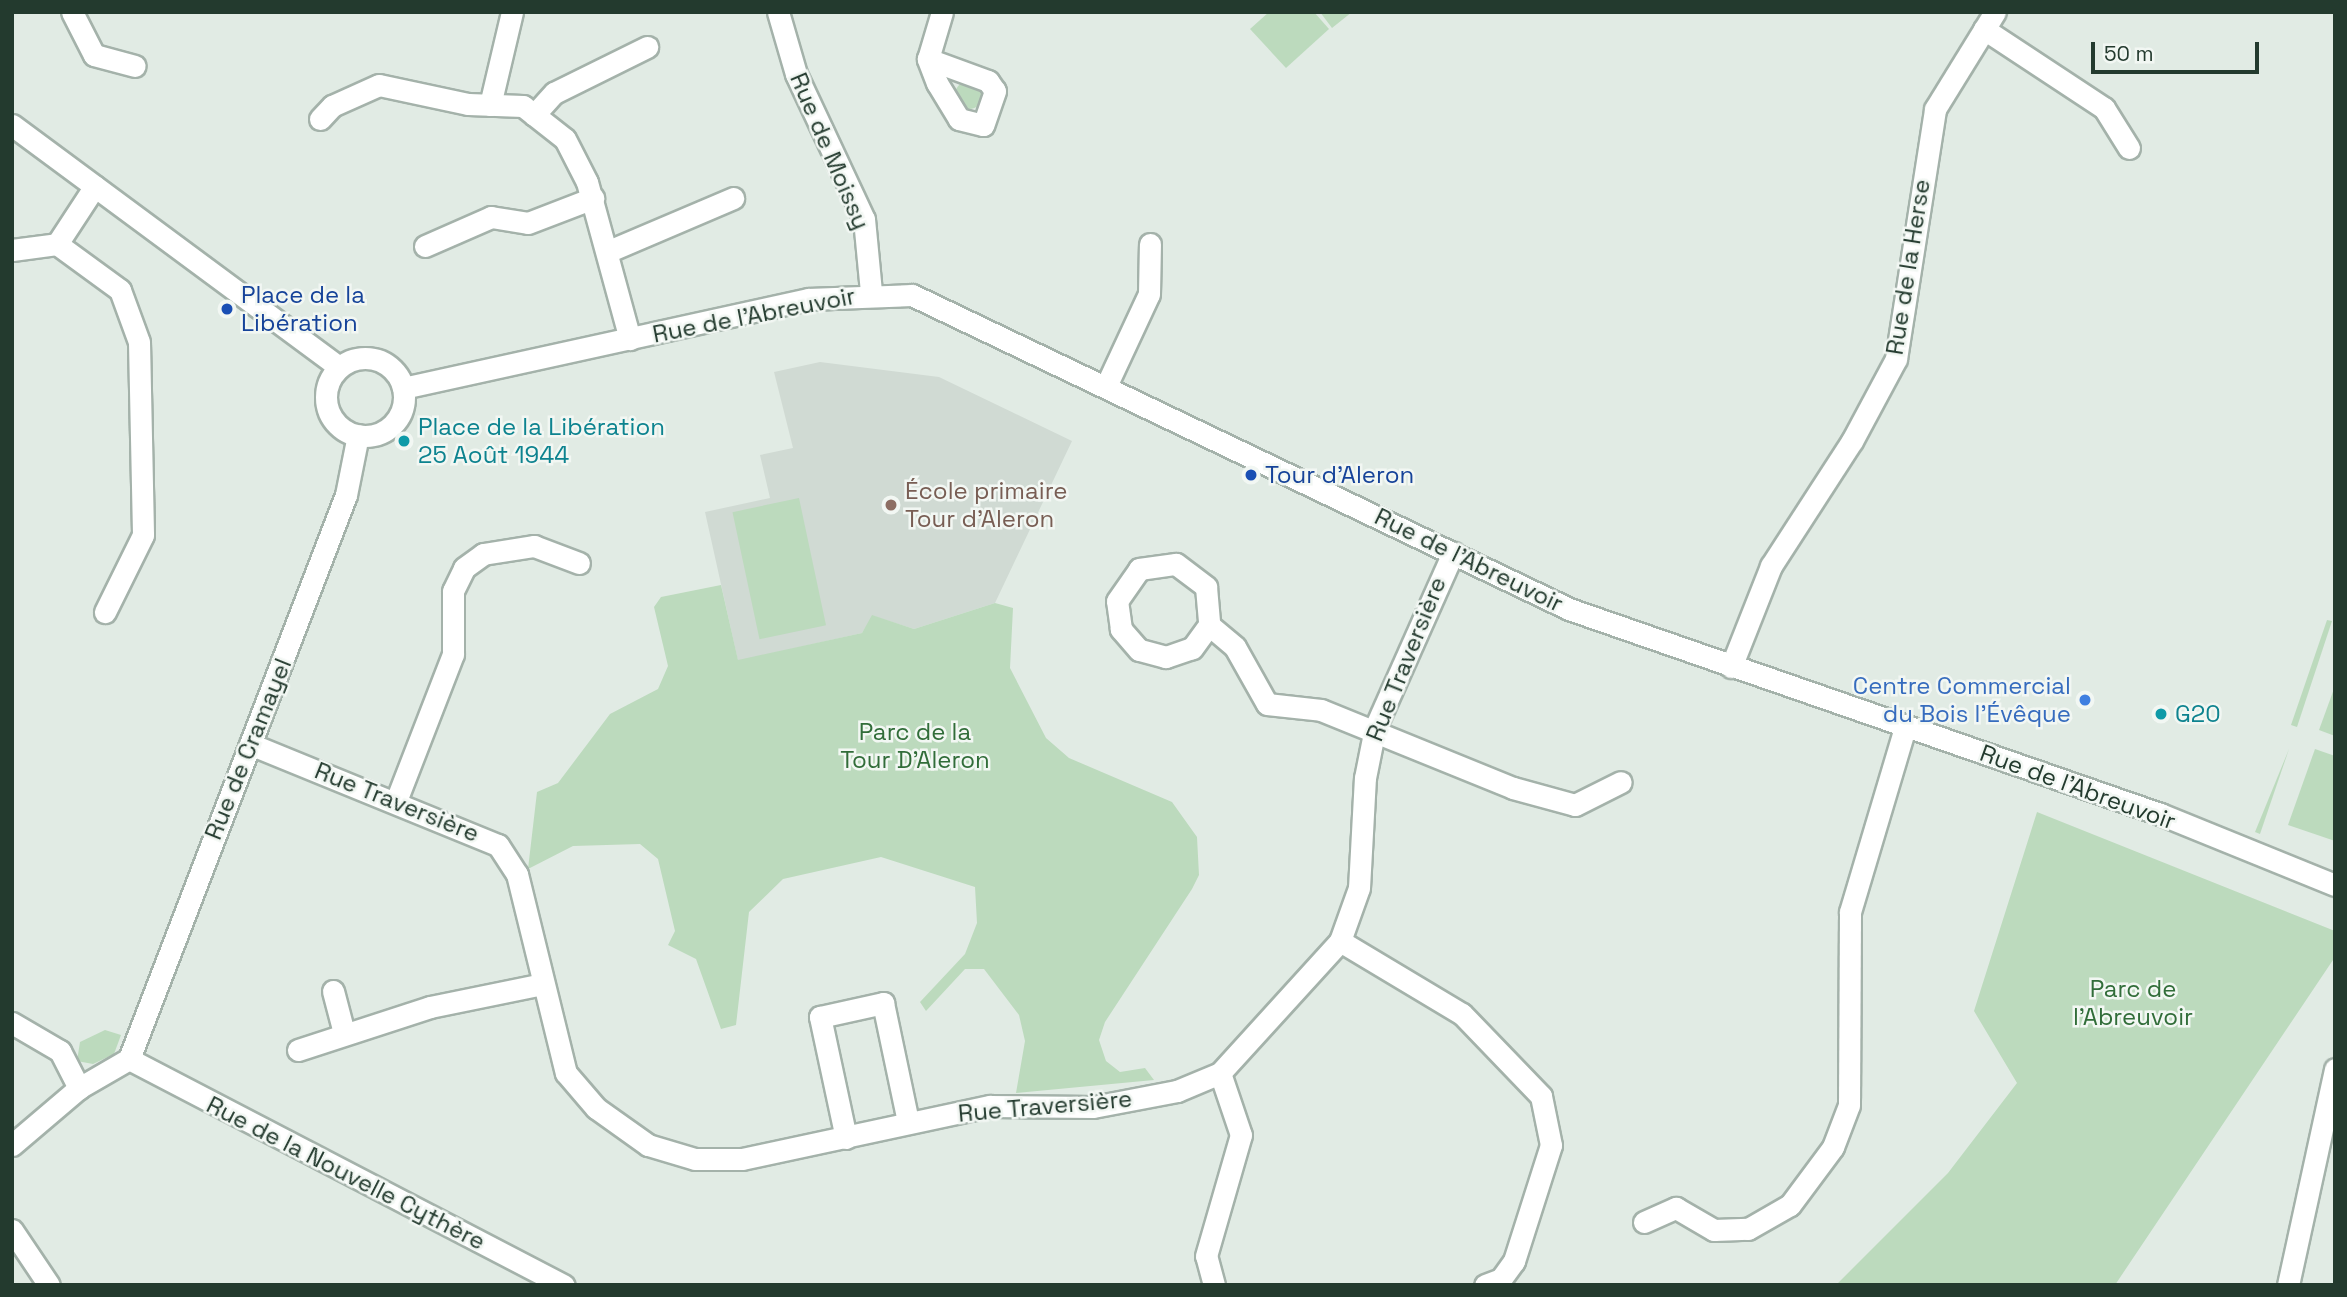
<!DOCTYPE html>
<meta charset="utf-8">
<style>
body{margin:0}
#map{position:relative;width:2347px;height:1297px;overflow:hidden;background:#e1ebe4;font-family:"Space Grotesk",sans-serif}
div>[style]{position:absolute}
.built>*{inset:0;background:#d0dad3}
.green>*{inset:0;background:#bcdabd;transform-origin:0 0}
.round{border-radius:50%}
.roads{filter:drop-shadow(2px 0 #a4b2aa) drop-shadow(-2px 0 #a4b2aa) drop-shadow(0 2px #a4b2aa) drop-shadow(0 -2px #a4b2aa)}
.street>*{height:21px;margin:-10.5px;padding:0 10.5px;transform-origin:10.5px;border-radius:10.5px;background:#fff}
.street>.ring{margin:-10.5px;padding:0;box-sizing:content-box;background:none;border:21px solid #fff;border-radius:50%}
.dots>*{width:19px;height:19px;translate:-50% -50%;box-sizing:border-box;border:4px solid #f2f7f3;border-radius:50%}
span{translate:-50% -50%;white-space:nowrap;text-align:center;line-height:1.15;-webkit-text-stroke:5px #f2f7f3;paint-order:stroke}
.street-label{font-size:24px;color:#233a2e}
.transit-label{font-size:24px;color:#164399}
.left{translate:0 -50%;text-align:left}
.culture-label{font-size:24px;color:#0d838f}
.education-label{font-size:24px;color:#785e54}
.shop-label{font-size:24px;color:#366cbe}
.right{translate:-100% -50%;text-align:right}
.park-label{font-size:24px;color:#316d39}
.frame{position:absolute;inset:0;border:14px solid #233a2e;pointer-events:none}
.scale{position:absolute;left:2091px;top:42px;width:168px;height:32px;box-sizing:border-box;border:4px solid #233a2e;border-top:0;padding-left:9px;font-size:21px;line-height:24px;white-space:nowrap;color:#233a2e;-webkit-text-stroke:5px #f2f7f3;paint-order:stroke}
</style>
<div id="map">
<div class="built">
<div style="clip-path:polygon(820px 362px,939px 377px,1072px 441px,995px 603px,914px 629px,873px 616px,862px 633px,738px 661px,705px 512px,770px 498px,760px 455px,793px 448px,774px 372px)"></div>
</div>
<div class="green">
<div style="clip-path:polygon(1269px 12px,1314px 12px,1329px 29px,1286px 68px,1250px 29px)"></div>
<div style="clip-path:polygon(1320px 12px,1352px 12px,1332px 28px)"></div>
<div class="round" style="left:955px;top:81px;width:28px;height:28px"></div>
<div style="left:799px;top:498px;width:130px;height:68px;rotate:78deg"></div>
<div style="clip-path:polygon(721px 585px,738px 660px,862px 633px,872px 615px,914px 629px,995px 603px,1013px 608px,1010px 668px,1046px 738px,1069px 758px,1172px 802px,1197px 837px,1199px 875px,1192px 889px,1105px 1022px,1099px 1040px,1106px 1061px,1120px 1072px,1145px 1068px,1154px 1080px,1016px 1093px,1025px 1041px,1019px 1015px,984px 969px,965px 969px,926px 1011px,920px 1002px,965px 954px,977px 923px,975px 887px,881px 857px,783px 879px,749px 912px,736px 1025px,721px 1029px,696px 959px,668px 945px,675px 931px,658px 859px,640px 844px,573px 846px,528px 869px,537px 792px,558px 783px,610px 714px,658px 689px,668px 666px,654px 607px,661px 597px)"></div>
<div style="clip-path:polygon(2327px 620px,2332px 621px,2297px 727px,2291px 725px)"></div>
<div style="clip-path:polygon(2335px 686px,2335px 736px,2319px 730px)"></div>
<div style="clip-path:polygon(2289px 749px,2260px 834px,2255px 832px)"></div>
<div style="clip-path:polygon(2315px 749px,2335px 756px,2335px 841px,2288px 825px)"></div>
<div style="clip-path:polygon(2037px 812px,2335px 931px,2335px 957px,2115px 1285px,1836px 1285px,1948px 1173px,2017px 1083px,1974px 1011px)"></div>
<div style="clip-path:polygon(105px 1030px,121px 1035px,114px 1054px,93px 1064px,77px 1061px,80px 1042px)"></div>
</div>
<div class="roads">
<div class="street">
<div style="left:72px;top:12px;width:48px;rotate:62.9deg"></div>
<div style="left:94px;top:55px;width:42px;rotate:15deg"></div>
<div style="left:778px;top:12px;width:65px;rotate:73.8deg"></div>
<div style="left:796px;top:74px;width:160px;rotate:64.9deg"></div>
<div style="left:864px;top:219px;width:73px;rotate:84.5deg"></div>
<div style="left:1984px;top:29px;width:144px;rotate:33.4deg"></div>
<div style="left:2104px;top:108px;width:47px;rotate:58deg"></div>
<div style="left:928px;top:59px;width:64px;rotate:20.1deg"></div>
<div style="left:988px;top:81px;width:12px;rotate:55deg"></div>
<div style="left:995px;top:91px;width:36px;rotate:109deg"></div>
<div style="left:983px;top:125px;width:25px;rotate:-166deg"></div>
<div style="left:959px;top:119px;width:42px;rotate:-121.4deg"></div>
<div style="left:937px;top:83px;width:26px;rotate:-111deg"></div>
<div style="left:928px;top:59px;width:49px;rotate:-73.4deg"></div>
<div style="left:490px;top:105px;width:96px;rotate:-76.7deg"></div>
<div style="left:534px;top:115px;width:30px;rotate:-48deg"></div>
<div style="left:554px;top:93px;width:104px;rotate:-26.3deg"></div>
<div style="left:320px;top:119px;width:18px;rotate:-47deg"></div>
<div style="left:332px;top:106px;width:51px;rotate:-24.1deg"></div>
<div style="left:379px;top:85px;width:91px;rotate:12.1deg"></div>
<div style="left:468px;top:104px;width:55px;rotate:2.1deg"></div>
<div style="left:523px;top:106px;width:53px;rotate:38.2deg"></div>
<div style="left:565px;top:139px;width:48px;rotate:62.9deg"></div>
<div style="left:587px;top:182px;width:163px;rotate:74.7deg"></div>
<div style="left:12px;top:125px;width:407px;rotate:36.5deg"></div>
<div style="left:57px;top:244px;width:78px;rotate:36.1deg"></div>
<div style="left:120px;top:290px;width:55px;rotate:69.9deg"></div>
<div style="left:139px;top:342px;width:193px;rotate:88.8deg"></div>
<div style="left:143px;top:535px;width:86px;rotate:116.3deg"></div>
<div style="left:425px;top:246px;width:72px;rotate:-23.7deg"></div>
<div style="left:491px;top:217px;width:37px;rotate:9deg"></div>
<div style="left:528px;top:223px;width:70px;rotate:-21deg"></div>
<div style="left:12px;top:250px;width:45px;rotate:-7.6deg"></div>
<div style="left:57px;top:244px;width:69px;rotate:-56.8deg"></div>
<div style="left:609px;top:251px;width:135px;rotate:-23.1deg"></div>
<div class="ring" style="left:326px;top:358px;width:57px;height:57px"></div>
<div style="left:1107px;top:384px;width:99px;rotate:-65deg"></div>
<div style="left:1149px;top:294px;width:50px;rotate:-88.9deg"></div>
<div style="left:403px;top:388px;width:415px;rotate:-12.4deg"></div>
<div style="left:808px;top:299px;width:104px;rotate:-2.2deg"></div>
<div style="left:912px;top:295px;width:728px;rotate:25.54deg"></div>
<div style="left:1569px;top:609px;width:626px;rotate:19.13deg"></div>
<div style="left:2160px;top:814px;width:189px;rotate:22.1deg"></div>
<div style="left:1209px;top:625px;width:29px;rotate:126deg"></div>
<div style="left:1192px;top:648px;width:28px;rotate:161deg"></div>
<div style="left:1166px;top:657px;width:28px;rotate:-165deg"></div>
<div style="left:1139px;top:650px;width:28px;rotate:-131deg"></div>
<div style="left:1121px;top:629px;width:28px;rotate:-98deg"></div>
<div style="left:1117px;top:601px;width:39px;rotate:-55deg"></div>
<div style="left:1139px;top:569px;width:37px;rotate:-8deg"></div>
<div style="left:1176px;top:564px;width:38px;rotate:37deg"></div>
<div style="left:1206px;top:587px;width:38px;rotate:85deg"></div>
<div style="left:1209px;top:625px;width:34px;rotate:40deg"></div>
<div style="left:1235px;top:647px;width:65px;rotate:60.7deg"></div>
<div style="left:1267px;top:704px;width:54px;rotate:6.3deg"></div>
<div style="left:1321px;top:710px;width:207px;rotate:22.1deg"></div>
<div style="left:1513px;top:788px;width:64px;rotate:15.3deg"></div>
<div style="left:1575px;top:805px;width:51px;rotate:-26.6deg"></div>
<div style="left:1731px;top:667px;width:109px;rotate:-68.4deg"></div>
<div style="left:1771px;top:566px;width:149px;rotate:-57.1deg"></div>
<div style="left:1852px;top:441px;width:93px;rotate:-61.8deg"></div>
<div style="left:1896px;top:359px;width:253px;rotate:-81.1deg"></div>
<div style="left:1935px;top:109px;width:114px;rotate:-58.3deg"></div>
<div style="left:250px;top:744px;width:268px;rotate:22.2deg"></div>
<div style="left:498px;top:845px;width:35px;rotate:57deg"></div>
<div style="left:517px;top:874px;width:205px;rotate:76.2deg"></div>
<div style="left:566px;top:1073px;width:46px;rotate:49.4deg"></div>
<div style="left:596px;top:1108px;width:64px;rotate:35.4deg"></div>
<div style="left:648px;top:1145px;width:49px;rotate:16.6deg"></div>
<div style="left:695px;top:1159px;width:47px"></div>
<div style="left:742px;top:1159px;width:254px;rotate:-12.1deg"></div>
<div style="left:990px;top:1106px;width:103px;rotate:0.6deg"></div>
<div style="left:1093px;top:1107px;width:86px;rotate:-10.8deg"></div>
<div style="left:1177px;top:1091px;width:47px;rotate:-22.7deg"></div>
<div style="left:1220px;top:1073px;width:178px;rotate:-47.7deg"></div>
<div style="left:1340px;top:941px;width:56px;rotate:-70.3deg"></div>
<div style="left:1359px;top:888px;width:110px;rotate:-86.9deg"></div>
<div style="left:1365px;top:778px;width:51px;rotate:-78.7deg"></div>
<div style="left:1375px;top:728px;width:192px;rotate:-66deg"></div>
<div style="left:396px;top:801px;width:158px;rotate:-68.8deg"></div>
<div style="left:453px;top:654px;width:63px;rotate:-90deg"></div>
<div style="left:453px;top:591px;width:25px;rotate:-64deg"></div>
<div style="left:464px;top:568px;width:24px;rotate:-36deg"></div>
<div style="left:483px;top:554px;width:52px;rotate:-8.9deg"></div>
<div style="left:534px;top:546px;width:48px;rotate:20.7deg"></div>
<div style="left:1340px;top:941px;width:142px;rotate:30.9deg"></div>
<div style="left:1462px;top:1014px;width:114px;rotate:46.1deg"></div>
<div style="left:1541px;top:1096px;width:50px;rotate:78.5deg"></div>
<div style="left:1551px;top:1145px;width:122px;rotate:107.7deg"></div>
<div style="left:1514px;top:1261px;width:22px;rotate:126deg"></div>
<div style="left:1501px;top:1279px;width:17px;rotate:159deg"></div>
<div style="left:333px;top:991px;width:43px;rotate:75.3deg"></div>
<div style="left:12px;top:1023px;width:56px;rotate:30.3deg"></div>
<div style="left:60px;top:1051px;width:42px;rotate:62.8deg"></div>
<div style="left:298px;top:1050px;width:139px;rotate:-18deg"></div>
<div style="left:430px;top:1007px;width:115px;rotate:-11.5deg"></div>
<div style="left:129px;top:1059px;width:604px;rotate:-68.96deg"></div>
<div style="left:346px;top:495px;width:61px;rotate:-78.7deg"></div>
<div style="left:129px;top:1059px;width:490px;rotate:27.5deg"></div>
<div style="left:846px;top:1138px;width:124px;rotate:-102.1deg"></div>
<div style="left:820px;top:1017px;width:65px;rotate:-12.5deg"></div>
<div style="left:883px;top:1003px;width:122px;rotate:78.1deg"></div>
<div style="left:12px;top:1145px;width:88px;rotate:-40.4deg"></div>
<div style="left:79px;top:1088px;width:58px;rotate:-30.1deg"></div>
<div style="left:1644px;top:1222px;width:35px;rotate:-24deg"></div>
<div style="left:1676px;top:1208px;width:44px;rotate:30.1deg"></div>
<div style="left:1714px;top:1230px;width:34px;rotate:-2deg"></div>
<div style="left:1748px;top:1229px;width:48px;rotate:-29.7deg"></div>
<div style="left:1790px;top:1205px;width:72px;rotate:-53.4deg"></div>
<div style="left:1833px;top:1147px;width:45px;rotate:-69.1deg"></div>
<div style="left:1849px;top:1105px;width:193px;rotate:-89.7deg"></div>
<div style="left:1850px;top:912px;width:193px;rotate:-73.4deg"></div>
<div style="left:12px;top:1230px;width:66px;rotate:56.1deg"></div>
<div style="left:1214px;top:1285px;width:30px;rotate:-105deg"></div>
<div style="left:1206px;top:1256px;width:126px;rotate:-73.9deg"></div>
<div style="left:1241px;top:1135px;width:65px;rotate:-108.7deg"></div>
<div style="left:2288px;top:1285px;width:221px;rotate:-77.7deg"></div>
</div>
</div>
<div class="dots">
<div style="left:227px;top:309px;background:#1a4fb4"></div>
<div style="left:404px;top:441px;background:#0f9aa8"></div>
<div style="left:1251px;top:475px;background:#1a4fb4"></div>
<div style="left:891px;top:505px;background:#8d6e63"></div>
<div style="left:2085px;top:700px;background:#3f7fe0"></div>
<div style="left:2161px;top:714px;background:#0f9aa8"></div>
</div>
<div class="street-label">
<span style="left:830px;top:151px;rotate:67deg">Rue de Moissy</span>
<span style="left:1908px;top:267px;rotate:-81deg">Rue de la Herse</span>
<span style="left:754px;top:315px;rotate:-11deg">Rue de l'Abreuvoir</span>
<span style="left:1469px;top:560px;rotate:26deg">Rue de l'Abreuvoir</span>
<span style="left:1406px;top:659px;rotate:-68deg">Rue Traversière</span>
<span style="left:248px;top:749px;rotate:-68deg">Rue de Cramayel</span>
<span style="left:2078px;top:787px;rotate:20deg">Rue de l'Abreuvoir</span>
<span style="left:397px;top:802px;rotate:22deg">Rue Traversière</span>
<span style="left:1045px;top:1106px;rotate:-5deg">Rue Traversière</span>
<span style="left:346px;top:1173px;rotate:27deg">Rue de la Nouvelle Cythère</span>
</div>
<div class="transit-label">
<span class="left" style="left:241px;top:309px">Place de la<br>Libération</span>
<span class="left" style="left:1265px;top:475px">Tour d'Aleron</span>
</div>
<div class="culture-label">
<span class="left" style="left:418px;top:441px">Place de la Libération<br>25 Août 1944</span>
<span class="left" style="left:2175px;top:714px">G20</span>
</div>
<div class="education-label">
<span class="left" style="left:905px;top:505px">École primaire<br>Tour d'Aleron</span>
</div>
<div class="shop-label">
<span class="right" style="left:2071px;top:700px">Centre Commercial<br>du Bois l'Évêque</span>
</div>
<div class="park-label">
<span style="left:915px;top:746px">Parc de la<br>Tour D'Aleron</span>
<span style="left:2133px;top:1003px">Parc de<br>l'Abreuvoir</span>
</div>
<div class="frame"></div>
<div class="scale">50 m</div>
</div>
